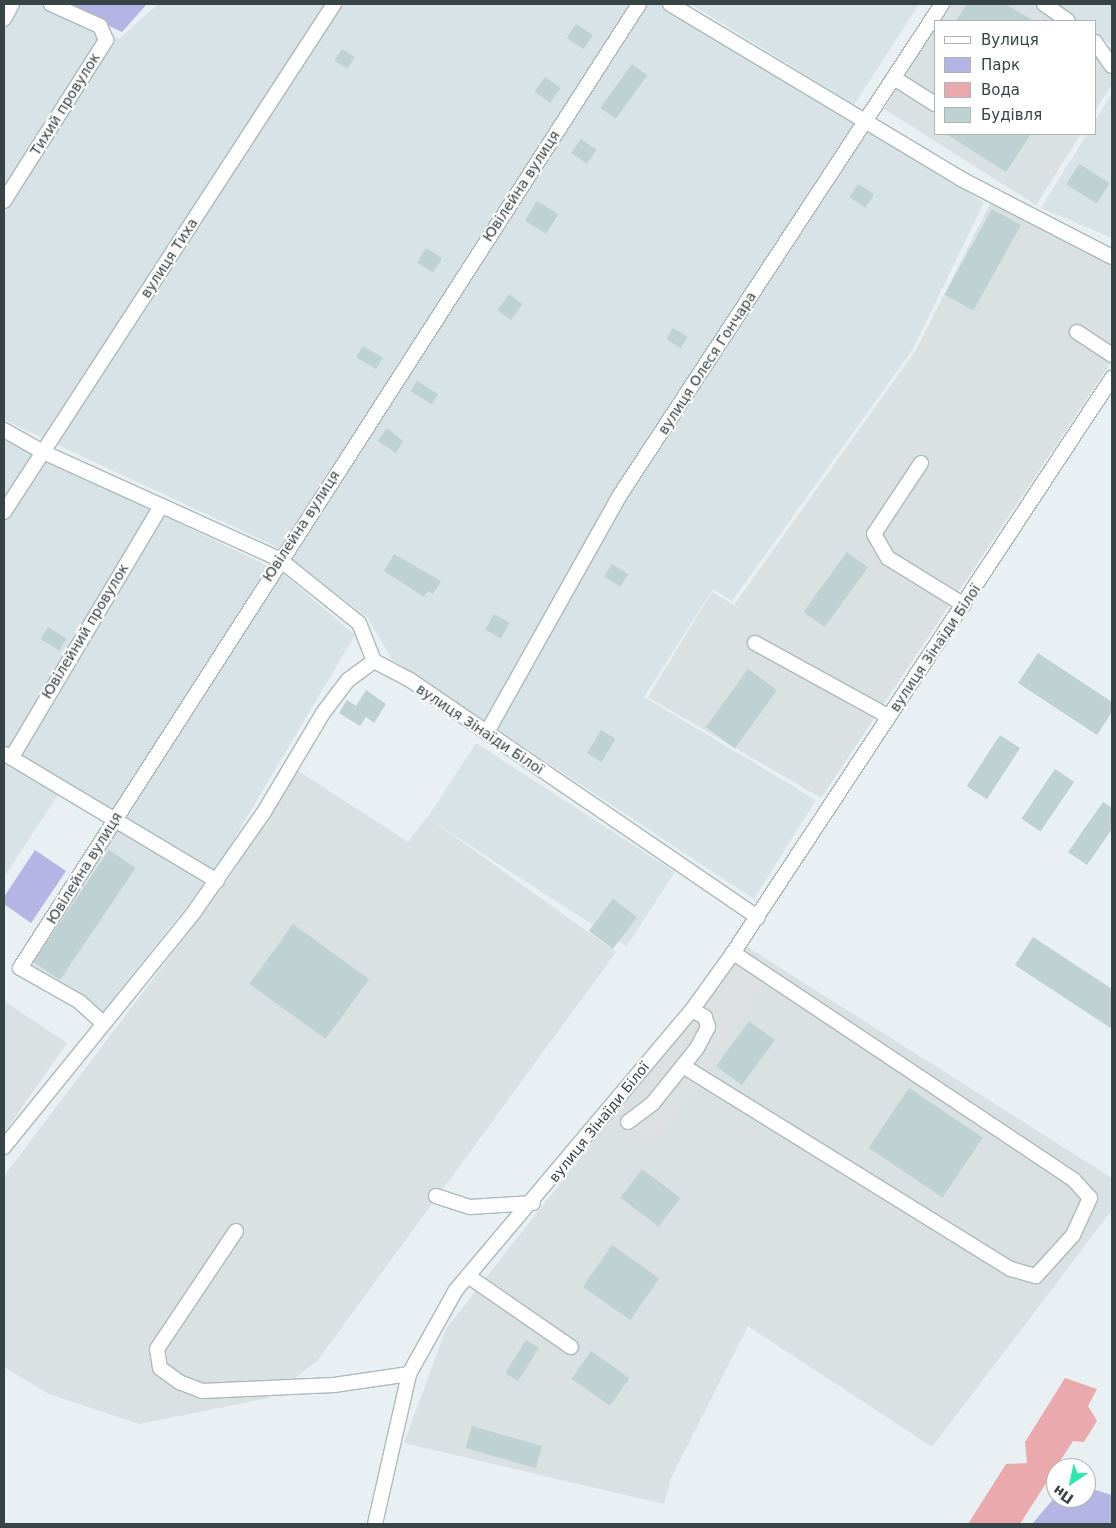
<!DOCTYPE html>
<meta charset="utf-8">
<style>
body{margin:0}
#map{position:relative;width:1116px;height:1528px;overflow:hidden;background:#e8f0f3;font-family:"DejaVu Sans",sans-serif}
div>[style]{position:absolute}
.residential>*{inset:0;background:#d7e3e6;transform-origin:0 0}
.industrial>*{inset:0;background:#dae1e2}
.green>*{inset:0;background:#b4b5e4}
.parking>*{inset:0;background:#dde1e1;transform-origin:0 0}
.water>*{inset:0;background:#eaa9ad}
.building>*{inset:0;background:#bed1d3;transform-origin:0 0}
.roads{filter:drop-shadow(1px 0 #abbabd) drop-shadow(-1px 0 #abbabd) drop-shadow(0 1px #abbabd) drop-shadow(0 -1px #abbabd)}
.minor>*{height:14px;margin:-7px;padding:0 7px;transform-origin:7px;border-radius:7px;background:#fff}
span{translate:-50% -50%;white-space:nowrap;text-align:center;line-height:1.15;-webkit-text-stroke:4px #fff;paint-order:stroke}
.street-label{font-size:14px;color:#374445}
.frame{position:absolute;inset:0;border:5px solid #374445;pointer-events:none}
.legend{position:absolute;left:934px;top:20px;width:162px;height:115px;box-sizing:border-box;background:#fff;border:1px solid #afb4b5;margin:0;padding:6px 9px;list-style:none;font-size:15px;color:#374445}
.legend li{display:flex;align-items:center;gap:10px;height:25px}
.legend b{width:25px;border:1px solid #afb4b5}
.north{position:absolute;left:1046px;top:1458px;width:50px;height:50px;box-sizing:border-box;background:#fff;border:1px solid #afb4b5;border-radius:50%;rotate:214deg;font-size:14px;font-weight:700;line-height:20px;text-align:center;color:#374445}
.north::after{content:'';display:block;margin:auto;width:18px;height:22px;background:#29e9ab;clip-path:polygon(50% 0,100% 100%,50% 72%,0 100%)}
</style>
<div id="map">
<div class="residential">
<div style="clip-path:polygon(4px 4px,43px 4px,119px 39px,158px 4px,661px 4px,984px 202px,913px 349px,732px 601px,713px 589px,644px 697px,816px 800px,754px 899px,392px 660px,368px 618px,273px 545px,4px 420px)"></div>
<div style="clip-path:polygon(691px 4px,919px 4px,854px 105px)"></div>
<div style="clip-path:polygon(1047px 4px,1112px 4px,1112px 45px,1095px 34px,1095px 21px,1075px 21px)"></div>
<div style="clip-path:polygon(1112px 93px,1112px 238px,1041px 208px,1087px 134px,1095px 134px,1095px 121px)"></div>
<div style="clip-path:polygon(4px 438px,282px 573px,355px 635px,215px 871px,4px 745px)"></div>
<div style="left:476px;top:743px;width:237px;height:89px;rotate:33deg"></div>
<div style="clip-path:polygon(4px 760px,58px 795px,4px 877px)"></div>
<div style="clip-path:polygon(118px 830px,205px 883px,101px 1014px,26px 967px)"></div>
</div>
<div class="industrial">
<div style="clip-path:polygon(950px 4px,1042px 4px,1070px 21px,939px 21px)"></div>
<div style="clip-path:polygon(935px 28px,935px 134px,1081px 134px,1036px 205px,884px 109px)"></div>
<div style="clip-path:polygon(1095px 37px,1112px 48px,1112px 84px,1095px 111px)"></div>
<div style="clip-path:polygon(991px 202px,1112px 264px,1112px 361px,821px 798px,648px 697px,712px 592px,734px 605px,916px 350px)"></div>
<div style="clip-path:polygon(297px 770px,408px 842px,427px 817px,616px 952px,318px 1360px,269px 1398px,139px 1424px,49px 1394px,4px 1367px,4px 1176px,228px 880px)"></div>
<div style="clip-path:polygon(746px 946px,1112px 1178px,1112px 1210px,932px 1447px,748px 1326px,671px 1478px,664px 1504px,404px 1443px,446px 1329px)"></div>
<div style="clip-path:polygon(4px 1001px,67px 1043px,4px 1133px)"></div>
</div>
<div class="green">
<div style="clip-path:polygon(62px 4px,147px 4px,122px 32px)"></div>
<div style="clip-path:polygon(35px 850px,66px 871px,31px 923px,4px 904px,4px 897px)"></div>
<div style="clip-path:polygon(1086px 1487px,1112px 1495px,1112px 1524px,1032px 1524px,1056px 1496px,1086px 1498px)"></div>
</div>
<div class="parking">
<div style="left:733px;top:962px;width:40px;height:195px;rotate:35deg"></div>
</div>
<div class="water">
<div style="clip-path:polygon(1065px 1378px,1097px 1389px,1088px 1406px,1097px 1421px,1084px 1442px,1073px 1441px,1020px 1524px,968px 1524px,1006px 1464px,1027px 1463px,1025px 1442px)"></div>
</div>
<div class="building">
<div style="clip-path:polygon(967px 4px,1005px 4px,1034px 21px,956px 21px)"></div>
<div style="left:576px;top:24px;width:20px;height:17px;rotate:33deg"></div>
<div style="left:342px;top:49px;width:15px;height:14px;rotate:32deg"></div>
<div style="left:632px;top:64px;width:19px;height:54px;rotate:36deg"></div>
<div style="left:545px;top:77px;width:19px;height:18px;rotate:35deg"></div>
<div style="clip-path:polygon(946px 134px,1031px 134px,1006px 172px)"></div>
<div style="left:581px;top:139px;width:19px;height:17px;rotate:35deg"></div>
<div style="left:1079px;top:164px;width:36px;height:24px;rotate:32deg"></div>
<div style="left:858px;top:184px;width:19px;height:16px;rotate:32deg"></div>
<div style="left:537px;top:201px;width:25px;height:23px;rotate:32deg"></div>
<div style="left:992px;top:209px;width:33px;height:98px;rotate:29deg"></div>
<div style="left:426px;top:248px;width:19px;height:17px;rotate:32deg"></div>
<div style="left:509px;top:294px;width:17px;height:20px;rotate:36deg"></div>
<div style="left:673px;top:328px;width:17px;height:13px;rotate:31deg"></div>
<div style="left:363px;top:346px;width:23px;height:13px;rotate:31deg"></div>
<div style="left:417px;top:381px;width:25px;height:12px;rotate:32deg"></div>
<div style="clip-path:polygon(387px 428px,403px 441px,396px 453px,378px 441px)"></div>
<div style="left:847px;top:552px;width:26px;height:74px;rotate:36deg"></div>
<div style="clip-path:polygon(394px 554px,441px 581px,433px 594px,428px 591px,424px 597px,384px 571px)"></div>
<div style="left:612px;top:564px;width:19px;height:15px;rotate:32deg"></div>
<div style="left:494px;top:614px;width:18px;height:18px;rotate:29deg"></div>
<div style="left:48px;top:627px;width:22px;height:14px;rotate:32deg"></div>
<div style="clip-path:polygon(1038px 653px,1112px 702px,1112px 712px,1097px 735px,1018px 683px)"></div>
<div style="left:748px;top:669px;width:36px;height:72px;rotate:36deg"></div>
<div style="clip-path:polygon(366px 690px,386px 704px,374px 723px,366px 717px,360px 726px,339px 713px,347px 700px,356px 706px)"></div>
<div style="left:601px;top:730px;width:17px;height:27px;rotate:31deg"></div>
<div style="left:1000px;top:735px;width:24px;height:61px;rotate:33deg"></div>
<div style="left:1055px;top:769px;width:23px;height:60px;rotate:34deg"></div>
<div style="clip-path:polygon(1103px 802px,1112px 808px,1112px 829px,1087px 865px,1068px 852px)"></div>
<div style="left:109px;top:850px;width:32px;height:135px;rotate:34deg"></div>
<div style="left:613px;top:899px;width:30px;height:40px;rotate:37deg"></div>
<div style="left:293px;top:924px;width:94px;height:74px;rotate:36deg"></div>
<div style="clip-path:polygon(1033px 937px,1112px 989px,1112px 1029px,1015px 965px)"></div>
<div style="left:749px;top:1021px;width:32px;height:56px;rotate:36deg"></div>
<div style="left:909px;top:1088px;width:89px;height:72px;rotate:34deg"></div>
<div style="left:642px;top:1169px;width:48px;height:36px;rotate:37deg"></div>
<div style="left:612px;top:1245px;width:58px;height:51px;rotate:35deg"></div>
<div style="left:526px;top:1340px;width:15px;height:39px;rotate:32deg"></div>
<div style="left:591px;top:1351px;width:47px;height:34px;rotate:35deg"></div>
<div style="left:472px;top:1426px;width:73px;height:23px;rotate:16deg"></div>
</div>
<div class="roads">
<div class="minor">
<div style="left:670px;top:4px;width:340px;rotate:31deg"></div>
<div style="left:961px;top:179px;width:170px;rotate:27.3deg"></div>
<div style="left:1044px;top:4px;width:29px;rotate:35deg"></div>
<div style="left:4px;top:19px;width:17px;rotate:-62deg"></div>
<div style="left:1095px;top:42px;width:29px;rotate:55deg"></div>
<div style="left:894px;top:78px;width:49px;rotate:32.4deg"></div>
<div style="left:4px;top:201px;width:191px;rotate:-57.6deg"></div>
<div style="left:106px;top:40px;width:15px;rotate:-113deg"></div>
<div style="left:100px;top:26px;width:54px;rotate:-155.8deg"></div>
<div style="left:1077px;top:332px;width:42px;rotate:33.3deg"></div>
<div style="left:4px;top:430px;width:45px;rotate:29.4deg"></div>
<div style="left:43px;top:452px;width:259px;rotate:24.4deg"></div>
<div style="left:279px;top:559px;width:102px;rotate:38.7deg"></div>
<div style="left:359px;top:623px;width:41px;rotate:68.5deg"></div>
<div style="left:921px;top:463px;width:85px;rotate:123.5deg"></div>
<div style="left:874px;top:534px;width:28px;rotate:60deg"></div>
<div style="left:888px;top:558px;width:89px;rotate:31.7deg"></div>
<div style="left:4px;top:512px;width:606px;rotate:-56.99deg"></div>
<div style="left:755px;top:643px;width:152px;rotate:28.8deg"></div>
<div style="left:374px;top:661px;width:41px;rotate:27.8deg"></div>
<div style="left:410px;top:680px;width:421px;rotate:34.3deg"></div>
<div style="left:487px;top:732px;width:272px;rotate:-60.7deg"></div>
<div style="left:620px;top:495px;width:587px;rotate:-56.74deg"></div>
<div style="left:5px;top:754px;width:247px;rotate:30.9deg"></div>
<div style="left:12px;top:757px;width:292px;rotate:-59.3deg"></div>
<div style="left:103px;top:1023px;width:31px;rotate:-138deg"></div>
<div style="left:80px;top:1002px;width:69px;rotate:-150.5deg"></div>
<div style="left:20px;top:968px;width:1146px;rotate:-57.29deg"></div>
<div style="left:683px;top:1066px;width:386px;rotate:31.8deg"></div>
<div style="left:1011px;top:1269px;width:26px;rotate:16deg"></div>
<div style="left:1036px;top:1276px;width:55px;rotate:-47.9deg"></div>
<div style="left:1073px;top:1235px;width:41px;rotate:-65.3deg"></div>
<div style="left:1090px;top:1198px;width:24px;rotate:-132deg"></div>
<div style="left:1074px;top:1180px;width:410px;rotate:-146.3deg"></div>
<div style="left:628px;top:1122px;width:31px;rotate:-37deg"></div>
<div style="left:653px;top:1103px;width:70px;rotate:-51.3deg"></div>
<div style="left:697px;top:1048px;width:24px;rotate:-62deg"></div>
<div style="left:708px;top:1027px;width:10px;rotate:-107deg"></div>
<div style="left:705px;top:1017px;width:15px;rotate:-152deg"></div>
<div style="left:4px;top:1147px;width:302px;rotate:-51deg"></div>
<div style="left:194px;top:912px;width:122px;rotate:-55deg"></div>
<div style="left:264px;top:812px;width:115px;rotate:-59.2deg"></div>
<div style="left:323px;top:713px;width:41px;rotate:-52.9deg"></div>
<div style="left:348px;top:680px;width:32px;rotate:-36deg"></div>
<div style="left:436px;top:1196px;width:36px;rotate:18deg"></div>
<div style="left:470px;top:1207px;width:63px;rotate:-3.6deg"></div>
<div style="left:236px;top:1231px;width:142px;rotate:123.8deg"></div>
<div style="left:157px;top:1349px;width:19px;rotate:81deg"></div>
<div style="left:160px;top:1368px;width:24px;rotate:36deg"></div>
<div style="left:179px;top:1382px;width:25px;rotate:21deg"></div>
<div style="left:202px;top:1391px;width:132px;rotate:-2.6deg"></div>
<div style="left:334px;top:1385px;width:76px;rotate:-8.3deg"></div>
<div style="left:468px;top:1276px;width:125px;rotate:34.6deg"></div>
<div style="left:375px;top:1524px;width:154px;rotate:-77.2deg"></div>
<div style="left:409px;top:1374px;width:96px;rotate:-60.8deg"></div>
<div style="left:456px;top:1290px;width:366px;rotate:-49.9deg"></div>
<div style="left:692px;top:1010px;width:70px;rotate:-54.3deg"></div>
<div style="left:733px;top:953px;width:689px;rotate:-56.61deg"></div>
</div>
</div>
<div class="street-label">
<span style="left:65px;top:104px;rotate:-58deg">Тихий провулок</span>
<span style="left:521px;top:186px;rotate:-57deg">Ювілейна вулиця</span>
<span style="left:169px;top:258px;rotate:-57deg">вулиця Тиха</span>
<span style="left:707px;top:363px;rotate:-57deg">вулиця Олеся Гончара</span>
<span style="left:301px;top:526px;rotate:-57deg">Ювілейна вулиця</span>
<span style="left:85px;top:631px;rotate:-59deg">Ювілейний провулок</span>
<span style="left:935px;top:648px;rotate:-56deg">вулиця Зінаїди Білої</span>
<span style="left:480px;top:729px;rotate:34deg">вулиця Зінаїди Білої</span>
<span style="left:84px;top:868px;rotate:-58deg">Ювілейна вулиця</span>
<span style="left:599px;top:1122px;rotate:-51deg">вулиця Зінаїди Білої</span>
</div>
<div class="frame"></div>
<ul class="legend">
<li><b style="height:6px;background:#fff"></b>Вулиця</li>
<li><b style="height:14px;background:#b4b5e4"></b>Парк</li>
<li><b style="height:14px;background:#eaa9ad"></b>Вода</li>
<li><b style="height:14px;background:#bed1d3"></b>Будівля</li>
</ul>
<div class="north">Пн</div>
</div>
